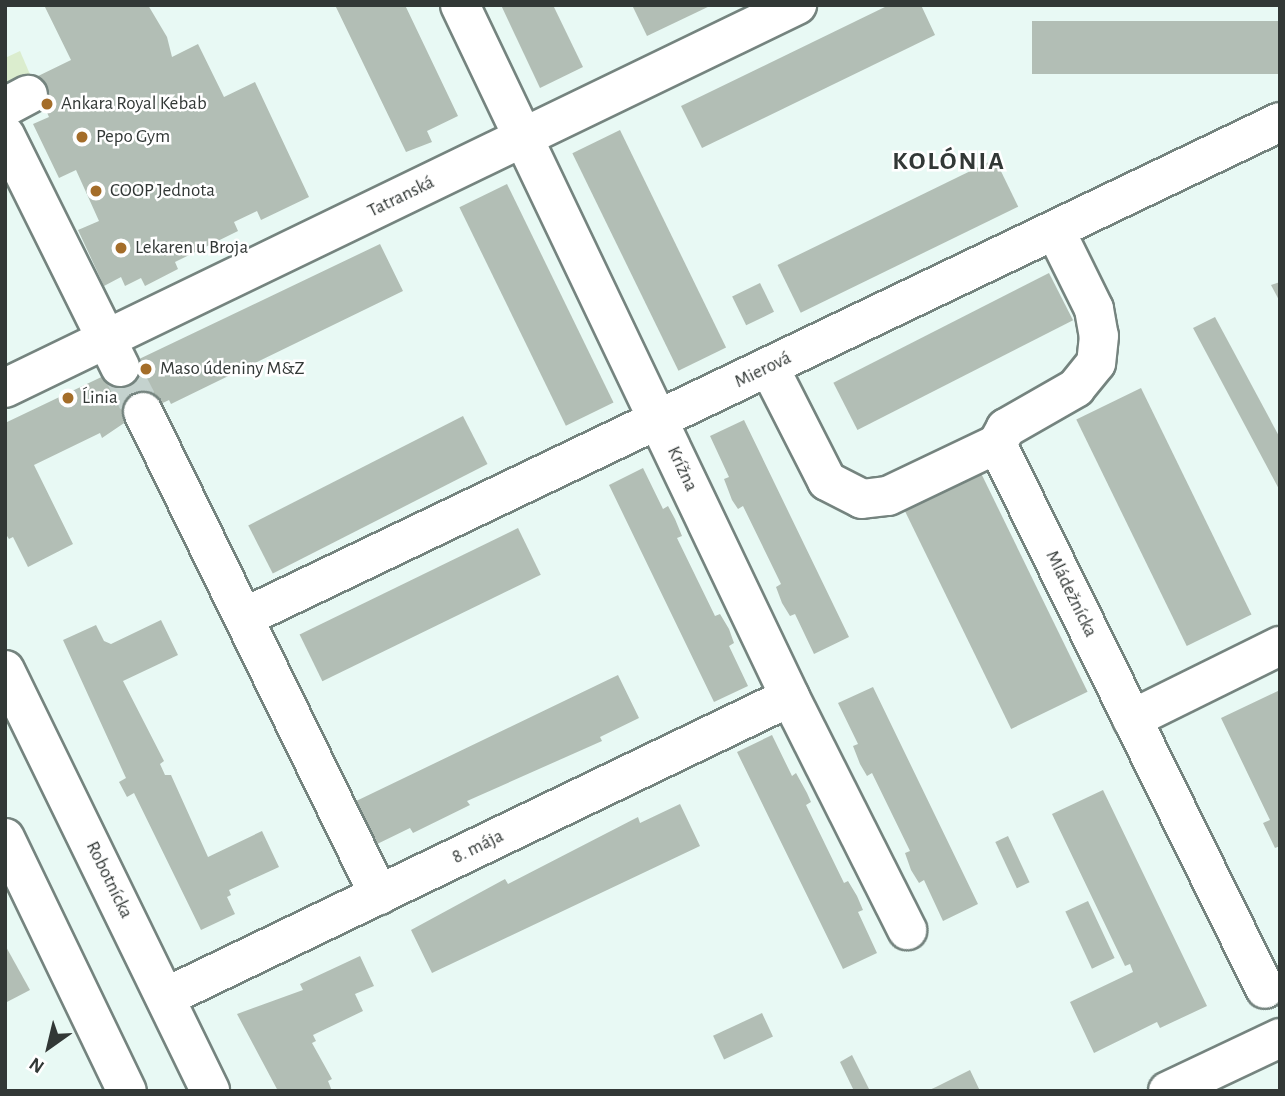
<!DOCTYPE html>
<meta charset="utf-8">
<style>
body{margin:0}
#map{position:relative;width:1285px;height:1096px;overflow:hidden;background:#e8f9f4;font-family:"Alegreya Sans",sans-serif}
div>[style]{position:absolute}
.green>*{inset:0;background:#dbedce}
.building>*{inset:0;background:#b2beb5;transform-origin:0 0}
.minor-tunnel>*{height:38px;margin-top:-19px;transform-origin:0;background:repeating-linear-gradient(90deg,#c4d2ce 0 38px,transparent 0 57px)}
.roads{filter:drop-shadow(2px 0 #75847f) drop-shadow(-2px 0 #75847f) drop-shadow(0 2px #75847f) drop-shadow(0 -2px #75847f)}
.minor>*{height:38px;margin:-19px;padding:0 19px;transform-origin:19px;border-radius:19px;background:#fff}
.dots>*{width:19px;height:19px;translate:-50% -50%;box-sizing:border-box;border:4px solid #fff;border-radius:50%}
span{translate:-50% -50%;white-space:nowrap;text-align:center;line-height:1.15;-webkit-text-stroke:5px #fff;paint-order:stroke}
.poi-label{font-size:19px;color:#323836}
.left{translate:0 -50%;text-align:left}
.street-label{font-size:19px;color:#323836}
.district-label{font-size:26px;color:#323836;font-weight:700;letter-spacing:2px}
.frame{position:absolute;inset:0;border:7px solid #323836;pointer-events:none}
.north{position:absolute;left:14px;top:1012px;width:70px;height:70px;-webkit-text-stroke:5px #fff;paint-order:stroke;rotate:214deg;font-size:19px;font-weight:700;line-height:28px;text-align:center;color:#323836}
.north::after{content:'';display:block;margin:auto;width:24px;height:32px;background:#323836;clip-path:polygon(50% 0,100% 100%,50% 72%,0 100%)}
</style>
<div id="map">
<div class="green">
<div style="clip-path:polygon(20px 51px,32px 79px,5px 92px,5px 58px)"></div>
</div>
<div class="building">
<div style="clip-path:polygon(44px 5px,148px 5px,167px 37px,172px 57px,198px 44px,224px 97px,255px 82px,309px 197px,261px 220px,257px 211px,234px 222px,238px 231px,175px 262px,178px 269px,145px 286px,141px 278px,125px 286px,121px 277px,104px 286px,78px 230px,99px 221px,76px 170px,59px 178px,33px 124px,49px 117px,32px 79px,71px 60px)"></div>
<div style="clip-path:polygon(335px 5px,405px 5px,458px 116px,427px 131px,432px 142px,406px 152px)"></div>
<div style="clip-path:polygon(501px 5px,553px 5px,583px 67px,540px 88px)"></div>
<div style="clip-path:polygon(632px 5px,712px 5px,647px 36px)"></div>
<div style="clip-path:polygon(889px 5px,921px 5px,935px 35px,702px 148px,681px 106px)"></div>
<div style="left:1280px;top:21px;width:53px;height:248px;rotate:90deg"></div>
<div style="left:620px;top:130px;width:242px;height:53px;rotate:64deg"></div>
<div style="left:995px;top:159px;width:53px;height:242px;rotate:64deg"></div>
<div style="left:507px;top:184px;width:243px;height:53px;rotate:64deg"></div>
<div style="clip-path:polygon(380px 244px,403px 291px,171px 404px,169px 400px,133px 417px,102px 438px,100px 433px,34px 465px,73px 544px,28px 567px,13px 537px,9px 539px,5px 533px,5px 423px)"></div>
<div style="left:1049px;top:273px;width:53px;height:242px;rotate:63deg"></div>
<div style="clip-path:polygon(1280px 282px,1280px 302px,1271px 285px)"></div>
<div style="left:760px;top:283px;width:32px;height:31px;rotate:64deg"></div>
<div style="clip-path:polygon(1215px 317px,1280px 438px,1280px 491px,1193px 328px)"></div>
<div style="left:1141px;top:388px;width:252px;height:72px;rotate:64deg"></div>
<div style="left:463px;top:416px;width:54px;height:241px;rotate:63deg"></div>
<div style="clip-path:polygon(744px 420px,849px 637px,814px 654px,795px 614px,790px 616px,782px 603px,776px 587px,781px 584px,743px 506px,738px 509px,732px 500px,724px 479px,729px 477px,710px 436px)"></div>
<div style="left:978px;top:467px;width:250px;height:85px;rotate:64deg"></div>
<div style="clip-path:polygon(643px 468px,663px 509px,668px 506px,675px 519px,682px 536px,677px 538px,715px 616px,720px 614px,729px 629px,734px 643px,729px 646px,748px 686px,714px 702px,609px 485px)"></div>
<div style="left:518px;top:528px;width:52px;height:243px;rotate:64deg"></div>
<div style="clip-path:polygon(161px 620px,178px 655px,123px 681px,164px 761px,160px 764px,165px 775px,171px 775px,208px 857px,262px 831px,279px 867px,229px 890px,231px 895px,227px 897px,235px 914px,201px 930px,134px 793px,127px 797px,119px 782px,126px 778px,63px 640px,96px 625px,104px 641px,111px 644px)"></div>
<div style="clip-path:polygon(618px 675px,639px 718px,600px 737px,602px 741px,467px 801px,470px 805px,413px 833px,410px 828px,371px 847px,350px 804px)"></div>
<div style="clip-path:polygon(873px 687px,978px 904px,943px 921px,924px 880px,919px 883px,911px 870px,905px 853px,910px 851px,872px 773px,867px 776px,860px 764px,853px 746px,858px 744px,838px 703px)"></div>
<div style="clip-path:polygon(1280px 690px,1280px 846px,1275px 848px,1263px 823px,1270px 820px,1221px 718px)"></div>
<div style="clip-path:polygon(772px 735px,792px 776px,796px 773px,807px 793px,811px 802px,806px 805px,844px 883px,848px 881px,857px 896px,863px 910px,858px 912px,877px 953px,843px 969px,737px 752px)"></div>
<div style="clip-path:polygon(1103px 790px,1207px 1006px,1160px 1028px,1157px 1022px,1094px 1053px,1070px 1002px,1133px 972px,1130px 964px,1125px 966px,1052px 814px)"></div>
<div style="clip-path:polygon(680px 804px,700px 846px,432px 973px,411px 930px,505px 879px,508px 884px,638px 817px,640px 823px)"></div>
<div style="left:1008px;top:836px;width:51px;height:14px;rotate:65deg"></div>
<div style="left:1088px;top:901px;width:63px;height:25px;rotate:65deg"></div>
<div style="clip-path:polygon(5px 945px,30px 990px,5px 1003px)"></div>
<div style="clip-path:polygon(360px 956px,374px 986px,355px 994px,363px 1011px,313px 1035px,316px 1041px,312px 1043px,332px 1079px,328px 1081px,332px 1091px,278px 1091px,237px 1014px,303px 990px,300px 984px)"></div>
<div style="left:762px;top:1013px;width:26px;height:54px;rotate:65deg"></div>
<div style="clip-path:polygon(852px 1055px,870px 1091px,854px 1091px,840px 1062px)"></div>
<div style="clip-path:polygon(970px 1070px,980px 1091px,927px 1091px,936px 1087px)"></div>
</div>
<div class="minor-tunnel">
<div style="left:120px;top:367px;width:51px;rotate:62.9deg"></div>
</div>
<div class="roads">
<div class="minor">
<div style="left:460px;top:5px;width:767px;rotate:64.5deg"></div>
<div style="left:790px;top:697px;width:261px;rotate:63.3deg"></div>
<div style="left:5px;top:107px;width:26px;rotate:-28deg"></div>
<div style="left:5px;top:135px;width:259px;rotate:63.6deg"></div>
<div style="left:1055px;top:230px;width:88px;rotate:63.7deg"></div>
<div style="left:1094px;top:309px;width:27px;rotate:80deg"></div>
<div style="left:1099px;top:336px;width:27px;rotate:96deg"></div>
<div style="left:1096px;top:363px;width:32px;rotate:129deg"></div>
<div style="left:1076px;top:388px;width:81px;rotate:150.3deg"></div>
<div style="left:1006px;top:428px;width:18px;rotate:119deg"></div>
<div style="left:997px;top:444px;width:607px;rotate:63.81deg"></div>
<div style="left:769px;top:367px;width:128px;rotate:63deg"></div>
<div style="left:827px;top:481px;width:39px;rotate:27deg"></div>
<div style="left:862px;top:499px;width:26px;rotate:-7deg"></div>
<div style="left:888px;top:496px;width:121px;rotate:-25.5deg"></div>
<div style="left:5px;top:388px;width:880px;rotate:-25.81deg"></div>
<div style="left:143px;top:412px;width:538px;rotate:63.96deg"></div>
<div style="left:245px;top:617px;width:1147px;rotate:-25.56deg"></div>
<div style="left:5px;top:670px;width:468px;rotate:64deg"></div>
<div style="left:1132px;top:719px;width:165px;rotate:-26.3deg"></div>
<div style="left:5px;top:838px;width:281px;rotate:64.3deg"></div>
<div style="left:166px;top:997px;width:692px;rotate:-25.68deg"></div>
<div style="left:1168px;top:1091px;width:124px;rotate:-25.3deg"></div>
</div>
</div>
<div class="dots">
<div style="left:47px;top:104px;background:#a46d29"></div>
<div style="left:82px;top:137px;background:#a46d29"></div>
<div style="left:96px;top:191px;background:#a46d29"></div>
<div style="left:121px;top:248px;background:#a46d29"></div>
<div style="left:146px;top:369px;background:#a46d29"></div>
<div style="left:68px;top:398px;background:#a46d29"></div>
</div>
<div class="poi-label">
<span class="left" style="left:61px;top:104px">Ankara Royal Kebab</span>
<span class="left" style="left:96px;top:137px">Pepo Gym</span>
<span class="left" style="left:110px;top:191px">COOP Jednota</span>
<span class="left" style="left:135px;top:248px">Lekaren u Broja</span>
<span class="left" style="left:160px;top:369px">Maso údeniny M&amp;Z</span>
<span class="left" style="left:82px;top:398px">Ĺinia</span>
</div>
<div class="street-label">
<span style="left:401px;top:197px;rotate:-26deg">Tatranská</span>
<span style="left:763px;top:370px;rotate:-26deg">Mierová</span>
<span style="left:682px;top:469px;rotate:65deg">Krížna</span>
<span style="left:1071px;top:594px;rotate:64deg">Mládežnícka</span>
<span style="left:478px;top:847px;rotate:-26deg">8. mája</span>
<span style="left:109px;top:880px;rotate:64deg">Robotnícka</span>
</div>
<div class="district-label">
<span style="left:949px;top:162px">KOLÓNIA</span>
</div>
<div class="frame"></div>
<div class="north">N</div>
</div>
